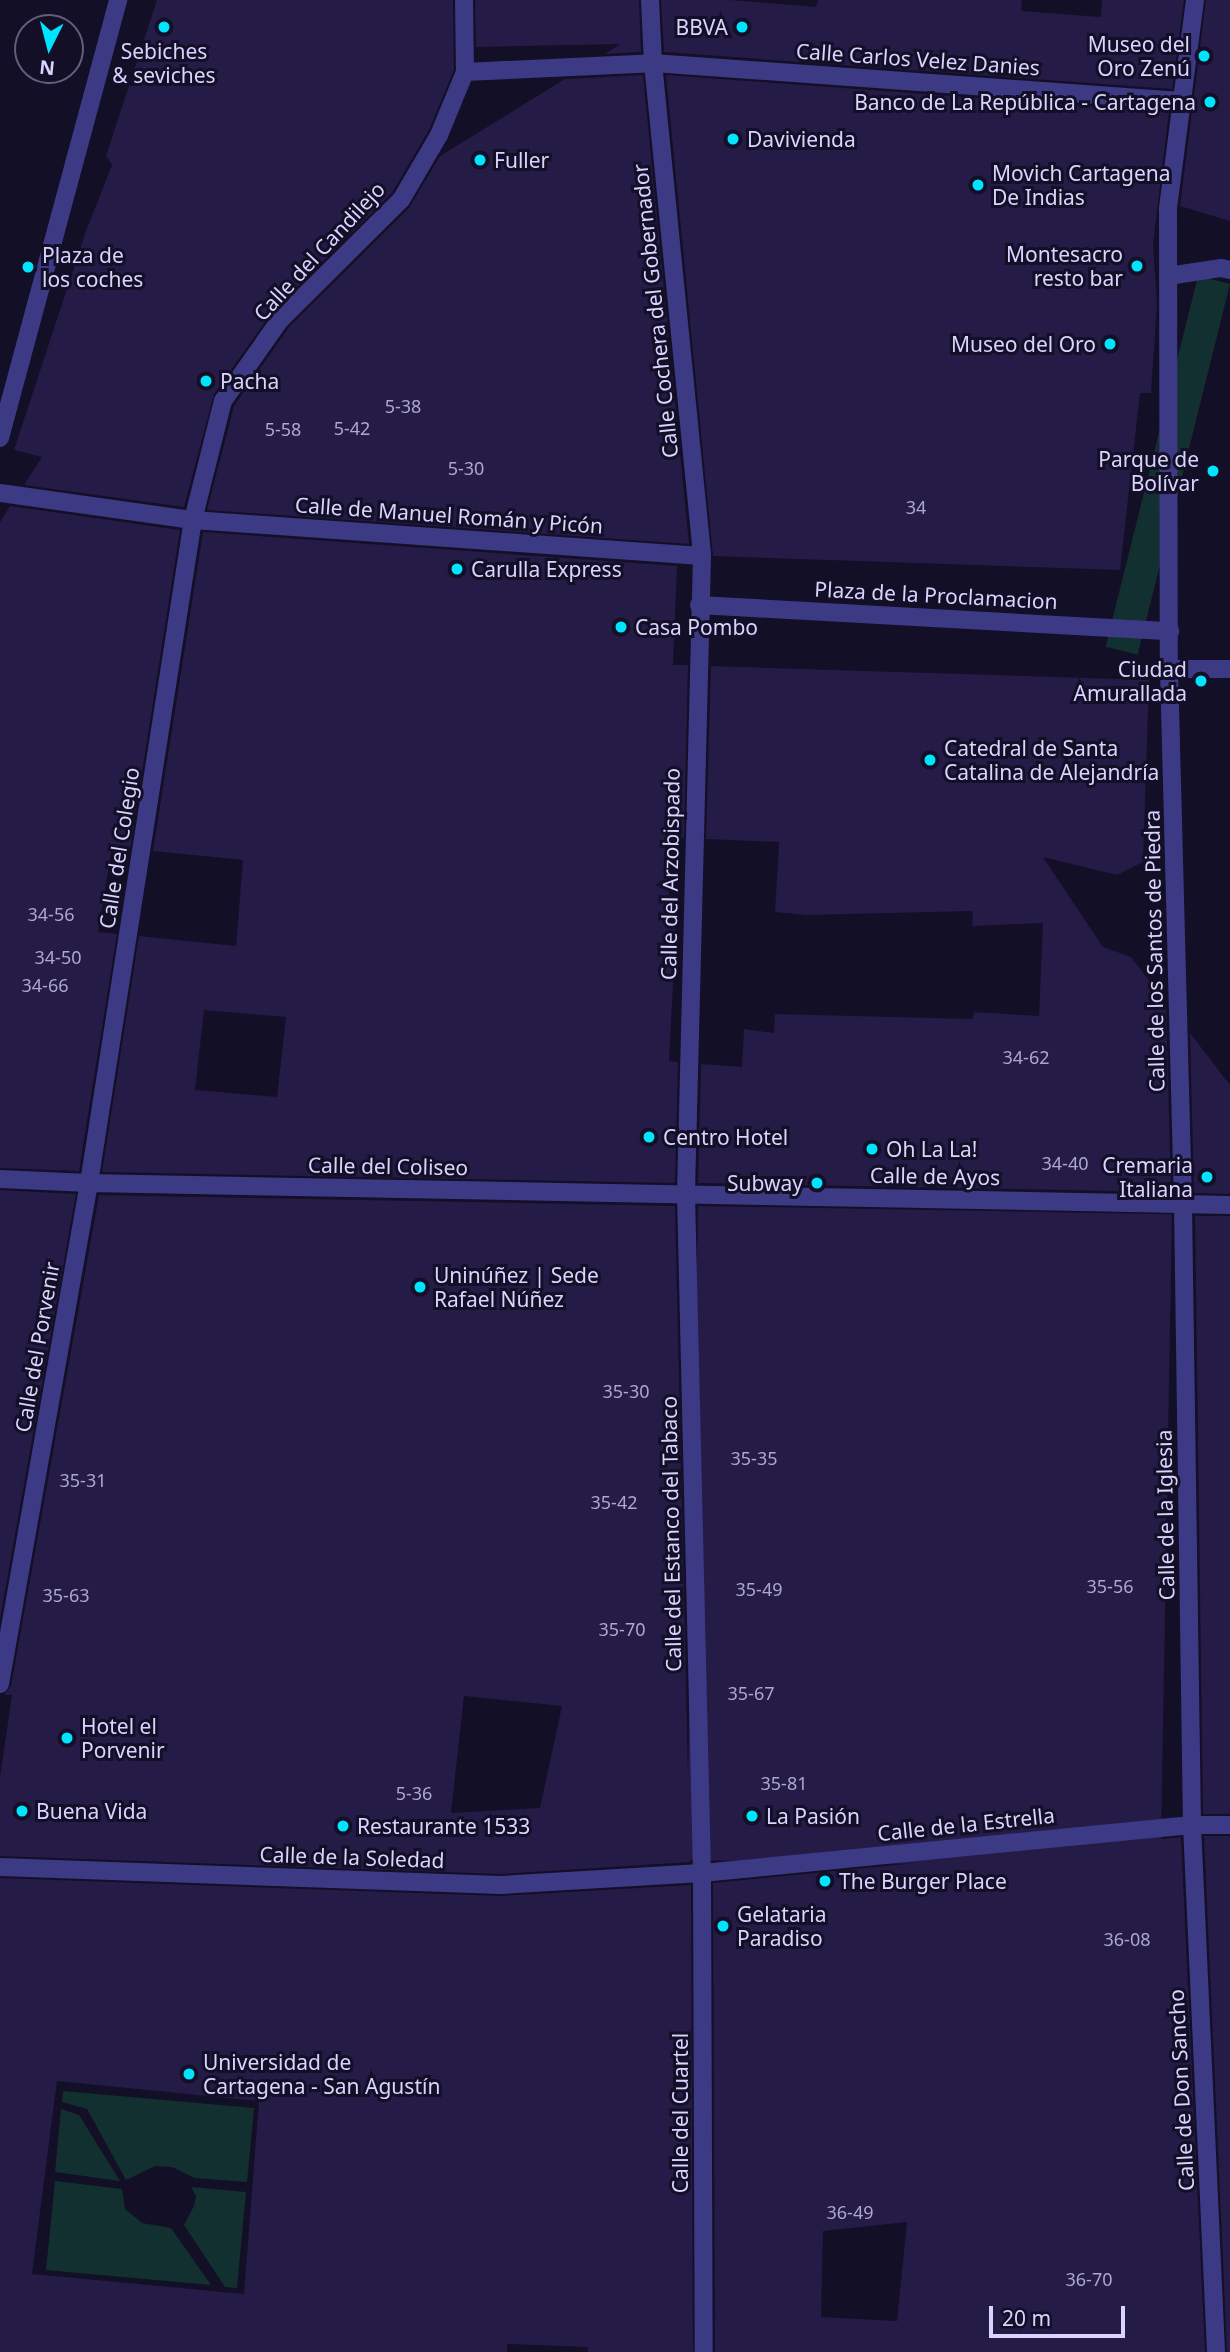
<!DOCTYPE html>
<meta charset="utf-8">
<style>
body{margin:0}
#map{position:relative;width:1230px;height:2352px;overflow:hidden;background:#130f26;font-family:"Noto Sans",sans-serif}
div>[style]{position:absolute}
.green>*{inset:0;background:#12302f;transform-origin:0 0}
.building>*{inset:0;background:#241b47;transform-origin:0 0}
.pedestrian>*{height:18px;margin:-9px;padding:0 9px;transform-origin:9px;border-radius:9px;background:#3d3a85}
.minor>*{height:18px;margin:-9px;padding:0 9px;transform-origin:9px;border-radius:9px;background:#3d3a85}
.tertiary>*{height:18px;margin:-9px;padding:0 9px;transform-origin:9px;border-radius:9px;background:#3d3a85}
.dots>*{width:19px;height:19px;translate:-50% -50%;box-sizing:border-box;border:4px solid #130f26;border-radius:50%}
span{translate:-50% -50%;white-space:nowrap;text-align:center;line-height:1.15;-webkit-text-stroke:6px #130f26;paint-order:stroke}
.number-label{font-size:18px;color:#aca6d1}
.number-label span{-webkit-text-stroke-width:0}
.poi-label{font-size:21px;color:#d9d4ff}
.right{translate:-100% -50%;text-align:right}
.left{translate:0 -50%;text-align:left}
.street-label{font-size:21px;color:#d9d4ff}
.north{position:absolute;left:14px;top:14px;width:70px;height:70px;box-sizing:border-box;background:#130f26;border:2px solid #625e7d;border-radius:50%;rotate:186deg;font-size:19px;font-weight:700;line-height:28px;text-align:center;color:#d9d4ff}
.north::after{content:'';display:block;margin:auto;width:24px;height:32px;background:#00e5ff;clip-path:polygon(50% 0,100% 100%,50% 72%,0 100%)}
.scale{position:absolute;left:989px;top:2306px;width:136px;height:32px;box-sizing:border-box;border:4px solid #d9d4ff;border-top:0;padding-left:9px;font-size:21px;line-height:24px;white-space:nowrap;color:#d9d4ff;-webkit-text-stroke:5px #130f26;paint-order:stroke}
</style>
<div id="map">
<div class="green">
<div style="left:1198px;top:276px;width:33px;height:382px;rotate:14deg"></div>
<div style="clip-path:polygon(63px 2091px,254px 2108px,247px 2182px,195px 2178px,172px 2167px,155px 2166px,126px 2180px,87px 2109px,62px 2102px)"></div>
<div style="clip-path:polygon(61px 2109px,79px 2115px,120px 2181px,55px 2172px)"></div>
<div style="clip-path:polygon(55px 2181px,122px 2189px,125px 2209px,142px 2223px,171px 2228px,211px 2285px,46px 2270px)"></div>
<div style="clip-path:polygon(191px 2187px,246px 2192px,237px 2288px,225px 2287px,184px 2225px,194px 2206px,196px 2196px)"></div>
</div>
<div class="building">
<div style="clip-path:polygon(157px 0,453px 0,454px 70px,429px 130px,392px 193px,272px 312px,214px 394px,184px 507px,24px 485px,42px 457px,14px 450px,86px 231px,112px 165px,106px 156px)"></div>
<div style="clip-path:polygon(475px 0,639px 0,641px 52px,605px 54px,620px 44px,476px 47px)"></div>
<div style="clip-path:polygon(661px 0,730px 0,816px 7px,818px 0,1022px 0,1021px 11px,1101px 17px,1102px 0,1184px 0,1172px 89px,664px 52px)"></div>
<div style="clip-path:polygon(1206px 0,1230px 0,1230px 221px,1180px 206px)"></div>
<div style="clip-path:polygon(643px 75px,689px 544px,207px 510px,234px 406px,289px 327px,409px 208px,440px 156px,565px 79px)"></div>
<div style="clip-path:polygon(666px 75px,1169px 112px,1153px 244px,1157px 304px,1151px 393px,1140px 393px,1120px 570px,713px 556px)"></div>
<div style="clip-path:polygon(10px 506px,180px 530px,130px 849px,112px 847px,98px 932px,117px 934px,79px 1171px,0 1168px,0 522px)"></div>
<div style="clip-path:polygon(evenodd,203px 532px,677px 566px,673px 665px,688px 665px,684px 838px,676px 837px,669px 886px,668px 928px,676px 929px,669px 1061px,678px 1062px,675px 1183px,102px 1172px,139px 936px,236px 946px,243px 860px,153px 851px,203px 532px,204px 1010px,286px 1017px,277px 1097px,195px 1090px,204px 1010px)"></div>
<div style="clip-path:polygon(711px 666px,1149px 680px,1143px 862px,1117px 875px,1043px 857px,1103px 947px,1131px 957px,1166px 1003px,1171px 1192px,698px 1183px,701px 1064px,742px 1067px,744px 1029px,774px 1033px,775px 1014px,973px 1019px,974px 1012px,1039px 1016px,1043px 923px,972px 926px,973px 911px,807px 915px,775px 912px,779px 842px,706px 839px)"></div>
<div style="clip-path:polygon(1190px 1033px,1230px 1085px,1230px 1194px,1194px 1193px)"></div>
<div style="clip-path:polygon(0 1190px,76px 1194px,0 1619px)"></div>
<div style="clip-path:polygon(evenodd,99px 1195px,675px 1206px,690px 1862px,501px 1874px,0 1856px,0 1777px,12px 1695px,4px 1695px,11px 1686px,99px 1195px,464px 1696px,562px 1706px,540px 1808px,451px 1813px,464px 1696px)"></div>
<div style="left:698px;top:1206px;width:474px;height:654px;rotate:1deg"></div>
<div style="clip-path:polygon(1195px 1216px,1230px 1216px,1230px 1814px,1203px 1814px)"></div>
<div style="clip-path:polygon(1204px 1836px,1230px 1836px,1230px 2352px,1227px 2352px)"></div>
<div style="clip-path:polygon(evenodd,1181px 1837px,1205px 2352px,715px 2352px,713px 1883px,1181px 1837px,907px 2222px,897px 2321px,821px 2317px,823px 2231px,907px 2222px)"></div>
<div style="clip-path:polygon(evenodd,0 1878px,501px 1896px,691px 1885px,693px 2352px,588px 2352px,588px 2347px,507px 2344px,507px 2352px,0 2352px,0 1878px,57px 2081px,259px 2101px,244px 2294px,32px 2274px,57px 2081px)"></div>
</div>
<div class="pedestrian">
<div style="left:699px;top:605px;width:472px;rotate:3.2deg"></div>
</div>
<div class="minor">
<div style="left:650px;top:0;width:63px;rotate:87.3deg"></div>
<div style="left:653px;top:63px;width:495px;rotate:84.3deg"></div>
<div style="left:702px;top:556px;width:638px;rotate:91.44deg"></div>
<div style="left:686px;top:1194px;width:679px;rotate:88.65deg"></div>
<div style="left:702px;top:1873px;width:479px;rotate:89.8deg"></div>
<div style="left:1195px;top:0;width:211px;rotate:97.4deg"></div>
<div style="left:1168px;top:209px;width:460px;rotate:89.9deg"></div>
<div style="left:1169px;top:669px;width:536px;rotate:88.5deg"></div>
<div style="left:1183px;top:1205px;width:620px;rotate:89.17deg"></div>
<div style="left:1192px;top:1825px;width:528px;rotate:87.39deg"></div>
<div style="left:465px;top:72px;width:188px;rotate:-2.7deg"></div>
<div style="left:653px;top:63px;width:529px;rotate:4.12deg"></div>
<div style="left:1168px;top:276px;width:54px;rotate:-8.6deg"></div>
<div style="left:1221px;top:268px;width:9px;rotate:13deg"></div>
<div style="left:0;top:493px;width:195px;rotate:8deg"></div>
<div style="left:193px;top:520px;width:510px;rotate:4.05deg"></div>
<div style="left:1169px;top:669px;width:61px"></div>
<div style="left:0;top:1179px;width:89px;rotate:2.6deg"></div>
<div style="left:89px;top:1183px;width:1141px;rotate:1.1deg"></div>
<div style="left:0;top:1684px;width:509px;rotate:-79.93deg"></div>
<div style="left:89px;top:1183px;width:671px;rotate:-81.09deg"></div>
<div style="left:193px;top:520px;width:123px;rotate:-75.9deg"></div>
<div style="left:223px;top:401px;width:99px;rotate:-54.9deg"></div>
<div style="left:280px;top:320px;width:170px;rotate:-44.8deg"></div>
<div style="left:401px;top:200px;width:75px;rotate:-59.7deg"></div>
<div style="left:439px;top:135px;width:68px;rotate:-67.6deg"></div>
<div style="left:465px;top:72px;width:72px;rotate:-90.8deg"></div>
<div style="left:0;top:1867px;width:501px;rotate:2.06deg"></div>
<div style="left:501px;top:1885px;width:201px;rotate:-3.4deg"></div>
<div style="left:702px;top:1873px;width:492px;rotate:-5.6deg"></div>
<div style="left:1192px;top:1825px;width:38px"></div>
</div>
<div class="tertiary">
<div style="left:0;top:438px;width:454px;rotate:-74.9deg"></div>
</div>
<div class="dots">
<div style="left:164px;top:27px;background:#00e5ff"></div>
<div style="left:742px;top:27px;background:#00e5ff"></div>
<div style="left:1204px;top:56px;background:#00e5ff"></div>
<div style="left:1210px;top:102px;background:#00e5ff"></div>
<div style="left:733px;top:139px;background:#00e5ff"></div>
<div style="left:480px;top:160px;background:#00e5ff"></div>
<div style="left:978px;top:185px;background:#00e5ff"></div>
<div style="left:1137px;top:266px;background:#00e5ff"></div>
<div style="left:28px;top:267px;background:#00e5ff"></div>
<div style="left:1110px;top:344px;background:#00e5ff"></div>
<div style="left:206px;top:381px;background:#00e5ff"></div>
<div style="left:1213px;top:471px;background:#00e5ff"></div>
<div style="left:457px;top:569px;background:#00e5ff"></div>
<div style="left:621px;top:627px;background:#00e5ff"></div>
<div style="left:1201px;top:681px;background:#00e5ff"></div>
<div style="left:930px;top:760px;background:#00e5ff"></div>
<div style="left:649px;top:1137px;background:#00e5ff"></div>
<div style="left:872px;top:1149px;background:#00e5ff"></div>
<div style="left:1207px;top:1177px;background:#00e5ff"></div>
<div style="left:817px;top:1183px;background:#00e5ff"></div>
<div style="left:420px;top:1287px;background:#00e5ff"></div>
<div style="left:67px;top:1738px;background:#00e5ff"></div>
<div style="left:22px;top:1811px;background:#00e5ff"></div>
<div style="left:752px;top:1816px;background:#00e5ff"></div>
<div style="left:343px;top:1826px;background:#00e5ff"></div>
<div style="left:825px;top:1881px;background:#00e5ff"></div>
<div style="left:723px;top:1926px;background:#00e5ff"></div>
<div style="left:189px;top:2074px;background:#00e5ff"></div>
</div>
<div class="number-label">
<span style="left:403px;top:406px">5-38</span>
<span style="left:352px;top:428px">5-42</span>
<span style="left:283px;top:429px">5-58</span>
<span style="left:466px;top:468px">5-30</span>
<span style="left:916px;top:507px">34</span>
<span style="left:51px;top:914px">34-56</span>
<span style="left:58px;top:957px">34-50</span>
<span style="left:45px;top:985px">34-66</span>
<span style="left:1026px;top:1057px">34-62</span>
<span style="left:1065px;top:1163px">34-40</span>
<span style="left:626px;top:1391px">35-30</span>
<span style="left:754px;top:1458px">35-35</span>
<span style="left:83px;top:1480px">35-31</span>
<span style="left:614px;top:1502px">35-42</span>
<span style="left:1110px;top:1586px">35-56</span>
<span style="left:759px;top:1589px">35-49</span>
<span style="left:66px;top:1595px">35-63</span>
<span style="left:622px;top:1629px">35-70</span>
<span style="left:751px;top:1693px">35-67</span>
<span style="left:784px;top:1783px">35-81</span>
<span style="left:414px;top:1793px">5-36</span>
<span style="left:1127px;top:1939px">36-08</span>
<span style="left:850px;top:2212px">36-49</span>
<span style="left:1089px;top:2279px">36-70</span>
</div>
<div class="poi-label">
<span class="right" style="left:728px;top:27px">BBVA</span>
<span class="right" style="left:1190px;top:56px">Museo del<br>Oro Zenú</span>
<span style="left:164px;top:63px">Sebiches<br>&amp; seviches</span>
<span class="right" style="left:1196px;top:102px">Banco de La República - Cartagena</span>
<span class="left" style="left:747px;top:139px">Davivienda</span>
<span class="left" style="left:494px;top:160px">Fuller</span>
<span class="left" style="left:992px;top:185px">Movich Cartagena<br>De Indias</span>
<span class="right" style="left:1123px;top:266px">Montesacro<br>resto bar</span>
<span class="left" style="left:42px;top:267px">Plaza de<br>los coches</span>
<span class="right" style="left:1096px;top:344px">Museo del Oro</span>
<span class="left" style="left:220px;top:381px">Pacha</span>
<span class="right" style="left:1199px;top:471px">Parque de<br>Bolívar</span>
<span class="left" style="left:471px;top:569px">Carulla Express</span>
<span class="left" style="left:635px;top:627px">Casa Pombo</span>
<span class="right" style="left:1187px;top:681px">Ciudad<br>Amurallada</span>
<span class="left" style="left:944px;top:760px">Catedral de Santa<br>Catalina de Alejandría</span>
<span class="left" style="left:663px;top:1137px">Centro Hotel</span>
<span class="left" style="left:886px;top:1149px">Oh La La!</span>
<span class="right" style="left:1193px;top:1177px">Cremaria<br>Italiana</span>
<span class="right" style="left:803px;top:1183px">Subway</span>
<span class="left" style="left:434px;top:1287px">Uninúñez | Sede<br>Rafael Núñez</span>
<span class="left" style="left:81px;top:1738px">Hotel el<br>Porvenir</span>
<span class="left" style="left:36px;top:1811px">Buena Vida</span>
<span class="left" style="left:766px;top:1816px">La Pasión</span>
<span class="left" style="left:357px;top:1826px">Restaurante 1533</span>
<span class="left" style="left:839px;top:1881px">The Burger Place</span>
<span class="left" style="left:737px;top:1926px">Gelataria<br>Paradiso</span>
<span class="left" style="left:203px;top:2074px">Universidad de<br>Cartagena - San Agustín</span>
</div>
<div class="street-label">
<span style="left:918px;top:59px;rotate:4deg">Calle Carlos Velez Danies</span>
<span style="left:319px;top:251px;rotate:-47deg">Calle del Candilejo</span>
<span style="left:655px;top:311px;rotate:-96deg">Calle Cochera del Gobernador</span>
<span style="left:449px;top:515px;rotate:4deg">Calle de Manuel Román y Picón</span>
<span style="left:936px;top:595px;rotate:3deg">Plaza de la Proclamacion</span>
<span style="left:119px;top:848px;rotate:-81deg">Calle del Colegio</span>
<span style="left:670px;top:874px;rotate:-89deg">Calle del Arzobispado</span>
<span style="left:1154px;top:951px;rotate:-91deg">Calle de los Santos de Piedra</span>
<span style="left:388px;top:1166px;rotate:1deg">Calle del Coliseo</span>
<span style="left:935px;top:1176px;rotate:1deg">Calle de Ayos</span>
<span style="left:37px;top:1347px;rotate:-80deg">Calle del Porvenir</span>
<span style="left:1165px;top:1515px;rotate:-91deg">Calle de la Iglesia</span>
<span style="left:671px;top:1534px;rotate:-91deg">Calle del Estanco del Tabaco</span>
<span style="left:966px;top:1824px;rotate:-6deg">Calle de la Estrella</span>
<span style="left:352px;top:1857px;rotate:2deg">Calle de la Soledad</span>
<span style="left:1181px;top:2090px;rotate:-93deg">Calle de Don Sancho</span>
<span style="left:680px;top:2113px;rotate:-90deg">Calle del Cuartel</span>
</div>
<div class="north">N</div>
<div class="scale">20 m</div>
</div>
